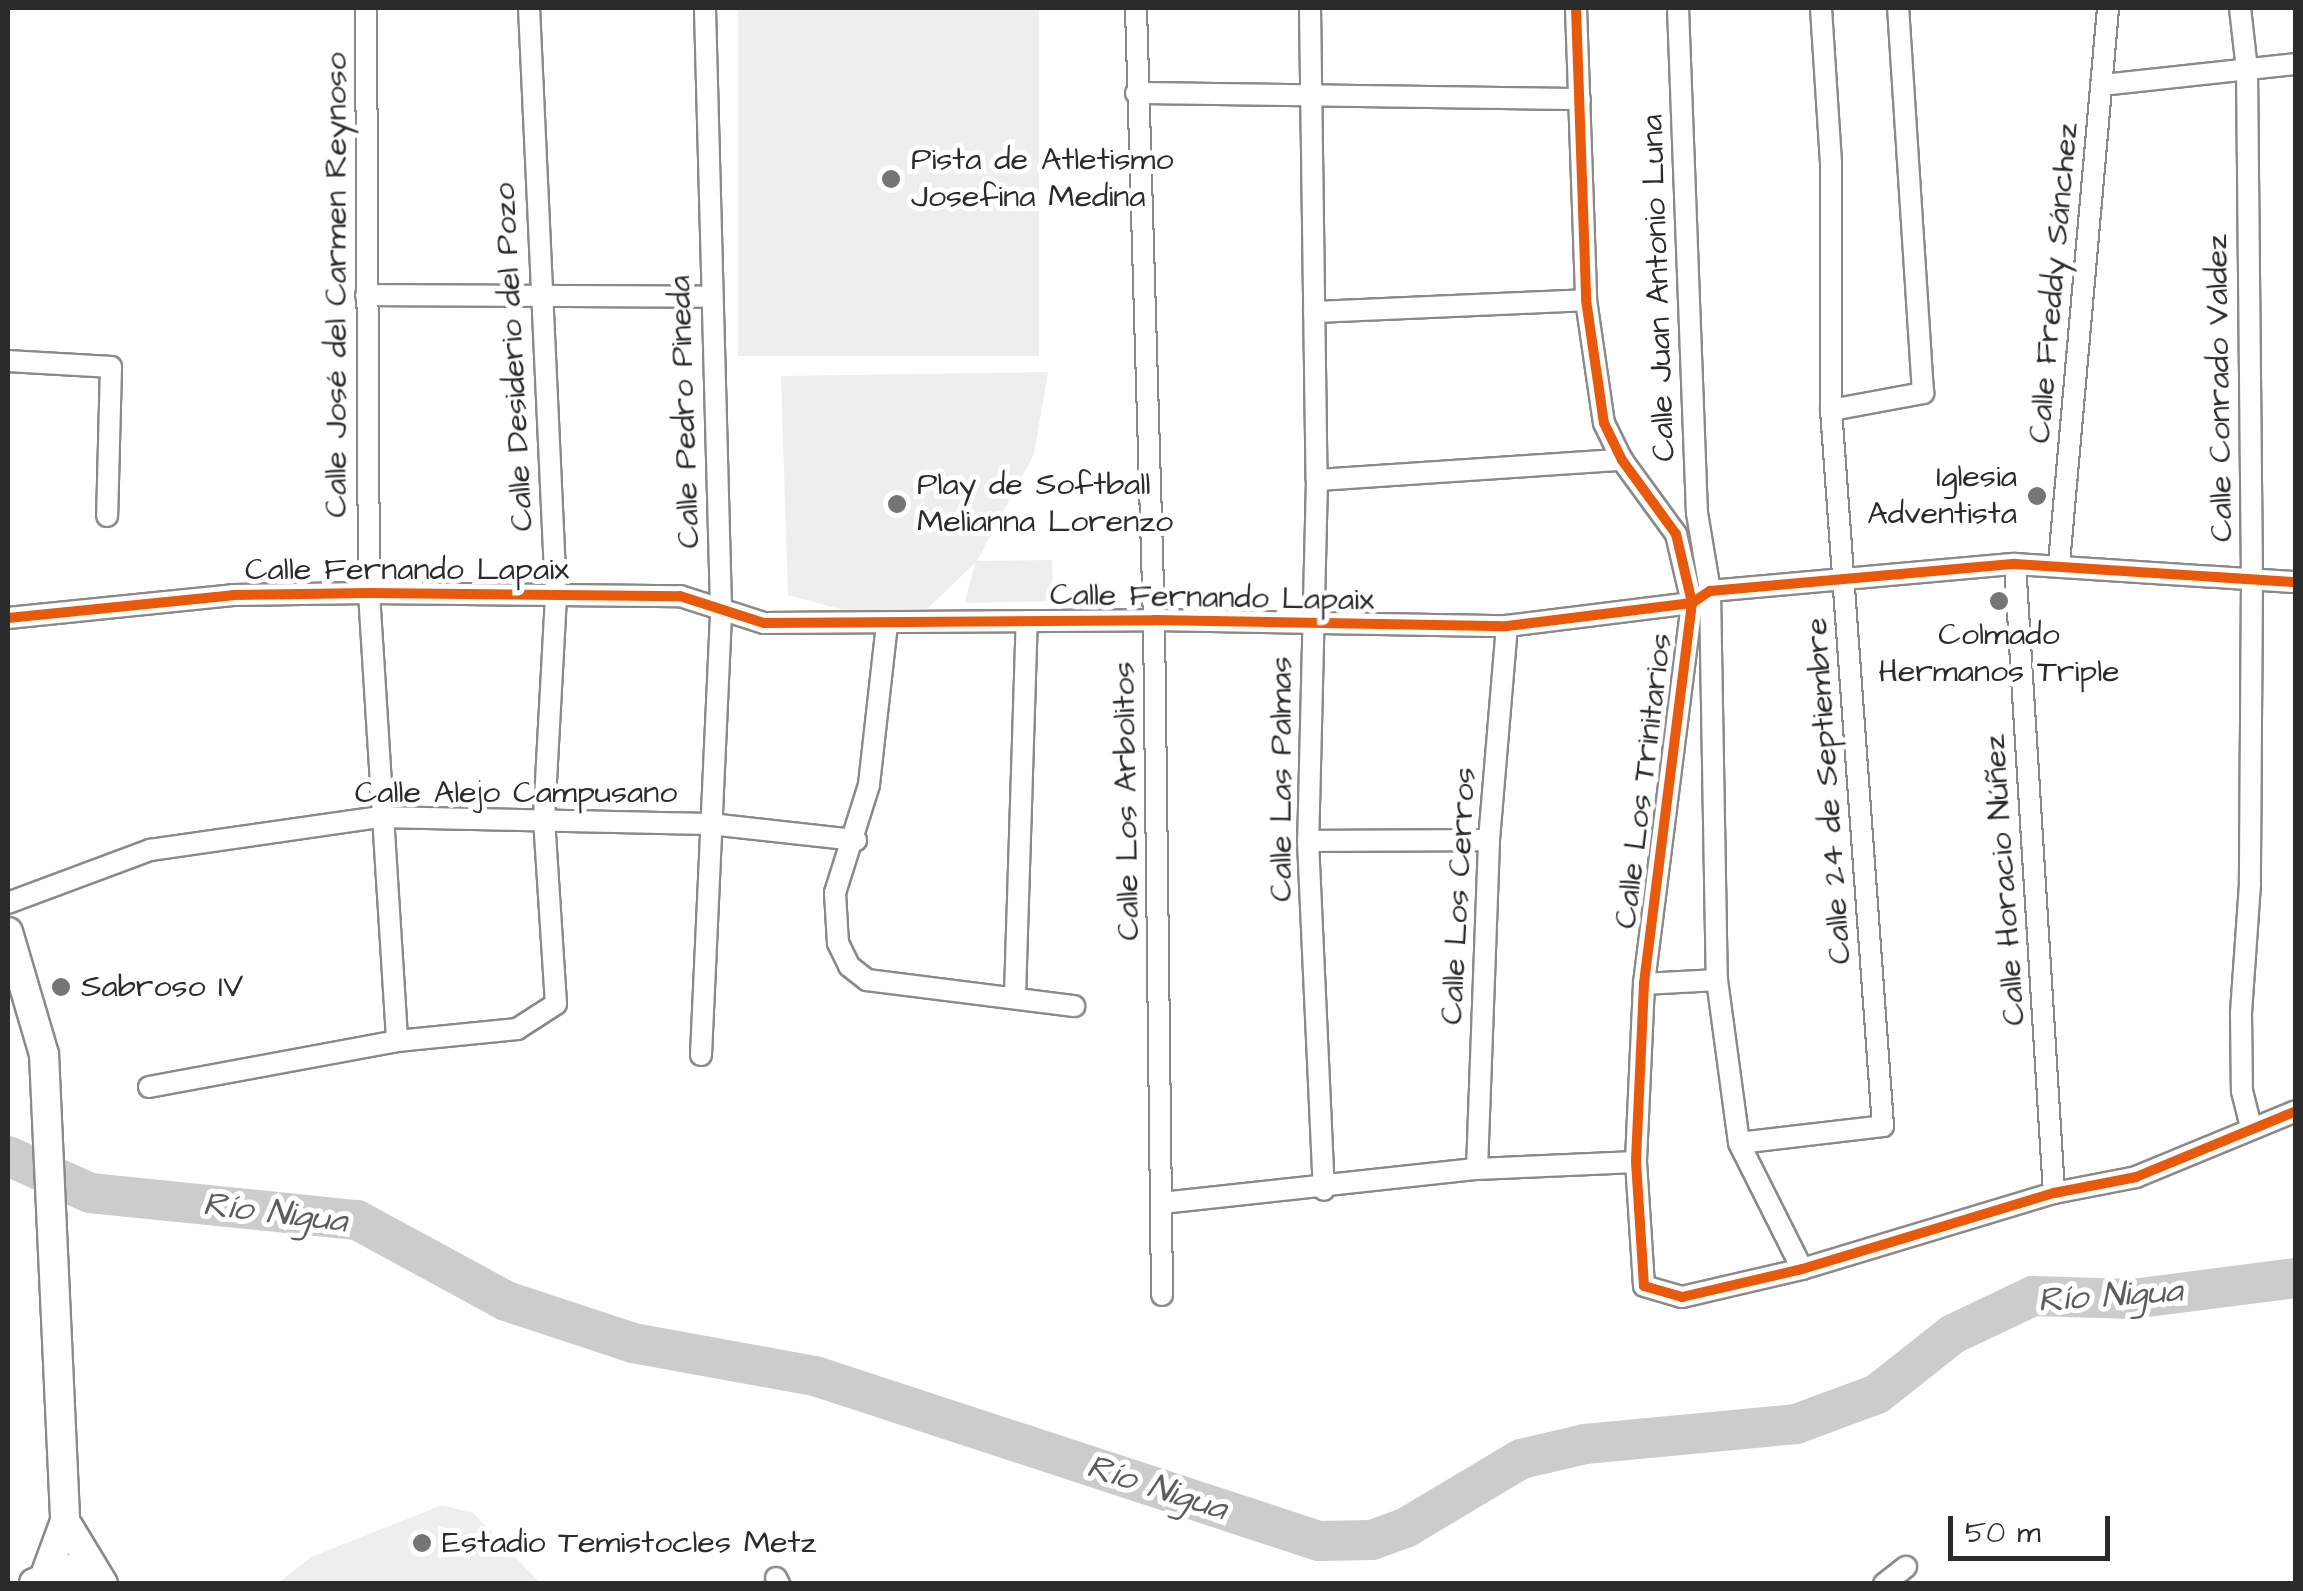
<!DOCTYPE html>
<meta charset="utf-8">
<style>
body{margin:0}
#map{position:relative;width:2303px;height:1591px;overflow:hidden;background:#fff;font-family:"Architects Daughter",sans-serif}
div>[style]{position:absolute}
.built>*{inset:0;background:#eee;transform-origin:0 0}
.river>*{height:40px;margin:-20px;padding:0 20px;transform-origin:20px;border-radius:20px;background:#ccc}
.roads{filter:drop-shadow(2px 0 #8a8a8a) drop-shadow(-2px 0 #8a8a8a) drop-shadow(0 2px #8a8a8a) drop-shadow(0 -2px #8a8a8a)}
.street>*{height:20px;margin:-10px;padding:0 10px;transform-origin:10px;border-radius:10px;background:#fff}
.secondary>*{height:28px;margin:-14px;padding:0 14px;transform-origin:14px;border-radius:14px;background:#fff}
.cycleway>*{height:10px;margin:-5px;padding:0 5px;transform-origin:5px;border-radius:5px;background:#e8590c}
.dots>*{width:28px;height:28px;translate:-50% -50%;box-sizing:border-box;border:5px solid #fff;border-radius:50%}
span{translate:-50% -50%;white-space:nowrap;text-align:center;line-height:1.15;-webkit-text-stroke:10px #fff;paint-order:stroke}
.poi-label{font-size:32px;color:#2b2b2b}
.left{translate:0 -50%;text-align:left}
.right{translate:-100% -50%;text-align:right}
.street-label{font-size:32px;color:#2b2b2b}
.water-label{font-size:35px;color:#5c5c5c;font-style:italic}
.frame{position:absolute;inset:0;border:10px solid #2b2b2b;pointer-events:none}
.scale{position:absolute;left:1948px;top:1516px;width:162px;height:45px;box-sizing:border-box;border:5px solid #2b2b2b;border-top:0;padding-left:12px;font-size:30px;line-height:35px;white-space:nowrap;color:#2b2b2b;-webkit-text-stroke:8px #fff;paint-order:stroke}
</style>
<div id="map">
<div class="built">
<div style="left:738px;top:8px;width:301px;height:348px"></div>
<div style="clip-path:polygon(1048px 372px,1034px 454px,977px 561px,1052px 560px,1053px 601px,965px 603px,975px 563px,927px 609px,858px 614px,788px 595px,781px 376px)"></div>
<div style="clip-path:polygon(442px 1505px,473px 1513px,540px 1583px,278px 1583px,311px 1557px)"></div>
</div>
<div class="river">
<div style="left:8px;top:1156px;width:90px;rotate:24.3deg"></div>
<div style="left:90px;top:1193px;width:268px;rotate:5.8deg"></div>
<div style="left:357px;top:1220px;width:170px;rotate:28.5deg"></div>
<div style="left:506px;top:1301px;width:134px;rotate:18.3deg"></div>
<div style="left:633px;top:1343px;width:185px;rotate:10.3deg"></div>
<div style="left:815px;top:1376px;width:530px;rotate:18.13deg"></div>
<div style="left:1319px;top:1541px;width:53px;rotate:-1.1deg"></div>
<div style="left:1372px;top:1540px;width:37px;rotate:-20deg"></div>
<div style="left:1407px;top:1527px;width:133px;rotate:-30.8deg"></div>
<div style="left:1521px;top:1459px;width:66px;rotate:-13.2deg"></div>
<div style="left:1585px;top:1444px;width:212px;rotate:-5.4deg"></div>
<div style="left:1796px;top:1424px;width:86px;rotate:-20.3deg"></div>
<div style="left:1877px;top:1394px;width:97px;rotate:-38.3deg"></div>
<div style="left:1953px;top:1334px;width:89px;rotate:-25.4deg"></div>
<div style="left:2033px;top:1296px;width:99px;rotate:1.7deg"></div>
<div style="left:2132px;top:1299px;width:165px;rotate:-7.3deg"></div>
</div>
<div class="roads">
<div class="street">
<div style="left:366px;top:8px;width:585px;rotate:89.71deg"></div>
<div style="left:369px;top:593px;width:449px;rotate:86.4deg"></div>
<div style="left:1136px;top:8px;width:612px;rotate:88.32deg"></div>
<div style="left:1154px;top:620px;width:675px;rotate:89.32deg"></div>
<div style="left:1310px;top:8px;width:472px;rotate:89.2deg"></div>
<div style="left:1317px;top:480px;width:361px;rotate:91.4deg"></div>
<div style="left:1308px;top:841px;width:349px;rotate:87.4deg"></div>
<div style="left:1576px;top:8px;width:292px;rotate:88deg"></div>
<div style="left:1586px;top:300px;width:124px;rotate:81.7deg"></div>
<div style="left:1604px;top:423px;width:41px;rotate:64.1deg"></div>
<div style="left:1622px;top:460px;width:92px;rotate:53.9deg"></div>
<div style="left:1676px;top:534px;width:71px;rotate:76.9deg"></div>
<div style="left:1692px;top:603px;width:384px;rotate:97.2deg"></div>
<div style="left:1644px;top:984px;width:178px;rotate:92.6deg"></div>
<div style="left:1636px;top:1162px;width:124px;rotate:86.3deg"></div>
<div style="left:1644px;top:1286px;width:40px;rotate:16deg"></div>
<div style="left:1682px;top:1297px;width:123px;rotate:-13.1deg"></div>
<div style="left:1802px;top:1269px;width:263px;rotate:-16.8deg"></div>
<div style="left:2054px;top:1193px;width:84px;rotate:-11deg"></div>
<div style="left:2136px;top:1177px;width:173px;rotate:-22.4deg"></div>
<div style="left:1678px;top:8px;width:505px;rotate:87.85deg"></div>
<div style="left:1697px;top:513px;width:79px;rotate:80.5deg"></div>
<div style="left:1710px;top:591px;width:389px;rotate:89deg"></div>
<div style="left:1717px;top:980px;width:164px;rotate:82.3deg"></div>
<div style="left:1739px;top:1143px;width:141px;rotate:63.4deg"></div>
<div style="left:2240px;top:8px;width:61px;rotate:83.5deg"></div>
<div style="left:2247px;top:69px;width:509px;rotate:89.44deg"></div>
<div style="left:2252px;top:578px;width:306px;rotate:90.4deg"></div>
<div style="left:2250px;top:884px;width:130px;rotate:94deg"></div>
<div style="left:2241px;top:1014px;width:77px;rotate:89.3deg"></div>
<div style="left:2242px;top:1091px;width:37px;rotate:76deg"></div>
<div style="left:2102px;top:85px;width:195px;rotate:-6.2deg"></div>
<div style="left:1136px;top:93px;width:444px;rotate:0.8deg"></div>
<div style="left:366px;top:295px;width:345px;rotate:0.3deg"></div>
<div style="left:1314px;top:312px;width:272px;rotate:-2.5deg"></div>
<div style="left:8px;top:361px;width:103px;rotate:3.3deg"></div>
<div style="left:111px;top:367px;width:149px;rotate:91.5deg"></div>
<div style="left:1831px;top:410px;width:94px;rotate:-10.5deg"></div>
<div style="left:1923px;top:393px;width:386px;rotate:-93.7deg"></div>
<div style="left:1317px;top:480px;width:306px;rotate:-3.8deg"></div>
<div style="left:2059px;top:563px;width:557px;rotate:-84.95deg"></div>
<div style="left:2015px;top:564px;width:630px;rotate:86.45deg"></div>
<div style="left:8px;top:618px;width:226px;rotate:-5.8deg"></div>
<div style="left:233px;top:595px;width:136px;rotate:-0.8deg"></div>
<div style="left:369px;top:593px;width:311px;rotate:0.6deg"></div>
<div style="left:680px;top:596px;width:88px;rotate:17.8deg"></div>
<div style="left:764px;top:623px;width:390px;rotate:-0.4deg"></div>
<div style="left:1154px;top:620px;width:353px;rotate:1deg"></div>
<div style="left:1507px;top:626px;width:186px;rotate:-7.1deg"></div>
<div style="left:1692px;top:603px;width:22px;rotate:-34deg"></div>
<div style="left:1710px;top:591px;width:306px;rotate:-5.1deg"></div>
<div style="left:2015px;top:564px;width:282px;rotate:3.7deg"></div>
<div style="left:887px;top:624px;width:162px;rotate:96.4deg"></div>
<div style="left:869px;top:785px;width:113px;rotate:107.5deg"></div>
<div style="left:835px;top:893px;width:50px;rotate:86.6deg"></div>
<div style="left:838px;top:943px;width:25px;rotate:64deg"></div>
<div style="left:849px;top:966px;width:23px;rotate:38deg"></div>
<div style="left:867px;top:980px;width:209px;rotate:7.2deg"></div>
<div style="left:1308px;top:841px;width:181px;rotate:-0.3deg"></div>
<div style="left:8px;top:903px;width:152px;rotate:-20.5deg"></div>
<div style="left:150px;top:850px;width:231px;rotate:-8.2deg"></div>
<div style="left:379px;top:817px;width:331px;rotate:1.2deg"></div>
<div style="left:710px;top:824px;width:147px;rotate:6.3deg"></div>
<div style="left:1644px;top:984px;width:73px;rotate:-3.1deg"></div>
<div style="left:1015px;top:995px;width:374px;rotate:-88.2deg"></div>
<div style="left:701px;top:1055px;width:447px;rotate:-87.4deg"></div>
<div style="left:721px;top:608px;width:600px;rotate:-91.53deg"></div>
<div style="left:149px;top:1087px;width:252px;rotate:-10.5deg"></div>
<div style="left:397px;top:1041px;width:121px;rotate:-5.7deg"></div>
<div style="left:517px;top:1029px;width:46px;rotate:-32.7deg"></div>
<div style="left:556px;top:1004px;width:186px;rotate:-93.7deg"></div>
<div style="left:544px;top:818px;width:223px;rotate:-86.9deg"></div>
<div style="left:556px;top:595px;width:588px;rotate:-92.63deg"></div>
<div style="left:1739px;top:1143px;width:145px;rotate:-6.7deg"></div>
<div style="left:1883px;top:1126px;width:718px;rotate:-94.15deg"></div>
<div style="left:1831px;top:410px;width:247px;rotate:-90deg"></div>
<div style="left:1831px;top:163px;width:155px;rotate:-93.7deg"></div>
<div style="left:1477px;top:1169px;width:329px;rotate:-87.9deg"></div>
<div style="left:1489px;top:840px;width:215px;rotate:-85.2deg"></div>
<div style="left:1162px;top:1203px;width:317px;rotate:-6.2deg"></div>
<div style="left:1477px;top:1169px;width:159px;rotate:-2.5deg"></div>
<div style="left:776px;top:1578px;width:7px;rotate:63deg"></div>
<div style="left:1884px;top:1584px;width:28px;rotate:-38deg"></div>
</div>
<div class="secondary">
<div style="left:8px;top:932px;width:127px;rotate:73.6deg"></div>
<div style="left:44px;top:1054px;width:467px;rotate:87.4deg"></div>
<div style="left:65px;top:1521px;width:55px;rotate:110.1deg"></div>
<div style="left:65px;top:1521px;width:71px;rotate:58.8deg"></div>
<div style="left:34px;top:1583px;width:35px;rotate:-24deg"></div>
<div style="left:66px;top:1569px;width:40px;rotate:22deg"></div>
</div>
</div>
<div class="cycleway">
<div style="left:1576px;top:8px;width:292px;rotate:88deg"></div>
<div style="left:1586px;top:300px;width:124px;rotate:81.7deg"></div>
<div style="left:1604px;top:423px;width:41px;rotate:64.1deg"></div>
<div style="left:1622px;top:460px;width:92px;rotate:53.9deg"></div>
<div style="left:1676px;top:534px;width:71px;rotate:76.9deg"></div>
<div style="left:1692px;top:603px;width:384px;rotate:97.2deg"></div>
<div style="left:1644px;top:984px;width:178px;rotate:92.6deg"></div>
<div style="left:1636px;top:1162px;width:124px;rotate:86.3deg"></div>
<div style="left:1644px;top:1286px;width:40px;rotate:16deg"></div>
<div style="left:1682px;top:1297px;width:123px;rotate:-13.1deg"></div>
<div style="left:1802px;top:1269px;width:263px;rotate:-16.8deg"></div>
<div style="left:2054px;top:1193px;width:84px;rotate:-11deg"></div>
<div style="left:2136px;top:1177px;width:173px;rotate:-22.4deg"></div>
<div style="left:8px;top:618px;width:226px;rotate:-5.8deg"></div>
<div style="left:233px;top:595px;width:136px;rotate:-0.8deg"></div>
<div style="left:369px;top:593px;width:311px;rotate:0.6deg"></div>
<div style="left:680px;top:596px;width:88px;rotate:17.8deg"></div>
<div style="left:764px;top:623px;width:390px;rotate:-0.4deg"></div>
<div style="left:1154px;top:620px;width:353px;rotate:1deg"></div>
<div style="left:1507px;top:626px;width:186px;rotate:-7.1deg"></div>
<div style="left:1692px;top:603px;width:22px;rotate:-34deg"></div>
<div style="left:1710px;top:591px;width:306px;rotate:-5.1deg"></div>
<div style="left:2015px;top:564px;width:282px;rotate:3.7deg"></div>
</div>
<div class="dots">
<div style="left:891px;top:179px;background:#757575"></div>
<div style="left:2037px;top:496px;background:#757575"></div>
<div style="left:897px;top:504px;background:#757575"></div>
<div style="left:1999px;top:601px;background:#757575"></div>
<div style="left:61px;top:987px;background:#757575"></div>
<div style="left:422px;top:1543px;background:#757575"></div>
</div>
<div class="poi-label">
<span class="left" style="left:911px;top:179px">Pista de Atletismo<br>Josefina Medina</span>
<span class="right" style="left:2017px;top:496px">Iglesia<br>Adventista</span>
<span class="left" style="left:917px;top:504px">Play de Softball<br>Melianna Lorenzo</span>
<span style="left:1999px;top:654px">Colmado<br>Hermanos Triple</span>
<span class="left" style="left:81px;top:987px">Sabroso IV</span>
<span class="left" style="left:442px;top:1543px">Estadio Temistocles Metz</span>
</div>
<div class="street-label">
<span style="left:2054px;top:283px;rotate:-85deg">Calle Freddy Sánchez</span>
<span style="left:337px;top:285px;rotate:-90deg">Calle José del Carmen Reynoso</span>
<span style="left:1659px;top:288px;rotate:-92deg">Calle Juan Antonio Luna</span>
<span style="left:514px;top:357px;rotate:-93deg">Calle Desiderio del Pozo</span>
<span style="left:2220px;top:388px;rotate:-91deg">Calle Conrado Valdez</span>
<span style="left:685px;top:412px;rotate:-92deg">Calle Pedro Pineda</span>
<span style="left:407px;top:570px">Calle Fernando Lapaix</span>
<span style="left:1212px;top:598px;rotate:1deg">Calle Fernando Lapaix</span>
<span style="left:1282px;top:779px;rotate:-90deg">Calle Las Palmas</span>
<span style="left:1644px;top:781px;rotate:-83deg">Calle Los Trinitarios</span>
<span style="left:1829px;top:791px;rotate:-94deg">Calle 24 de Septiembre</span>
<span style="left:516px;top:793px">Calle Alejo Campusano</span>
<span style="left:1127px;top:801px;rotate:-91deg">Calle Los Arbolitos</span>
<span style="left:2005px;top:880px;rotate:-94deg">Calle Horacio Núñez</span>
<span style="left:1459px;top:896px;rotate:-87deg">Calle Los Cerros</span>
</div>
<div class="water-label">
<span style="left:275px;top:1213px;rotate:7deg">Río Nigua</span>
<span style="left:2110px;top:1296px;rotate:-4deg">Río Nigua</span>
<span style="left:1157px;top:1488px;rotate:18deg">Río Nigua</span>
</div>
<div class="frame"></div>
<div class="scale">50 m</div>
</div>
